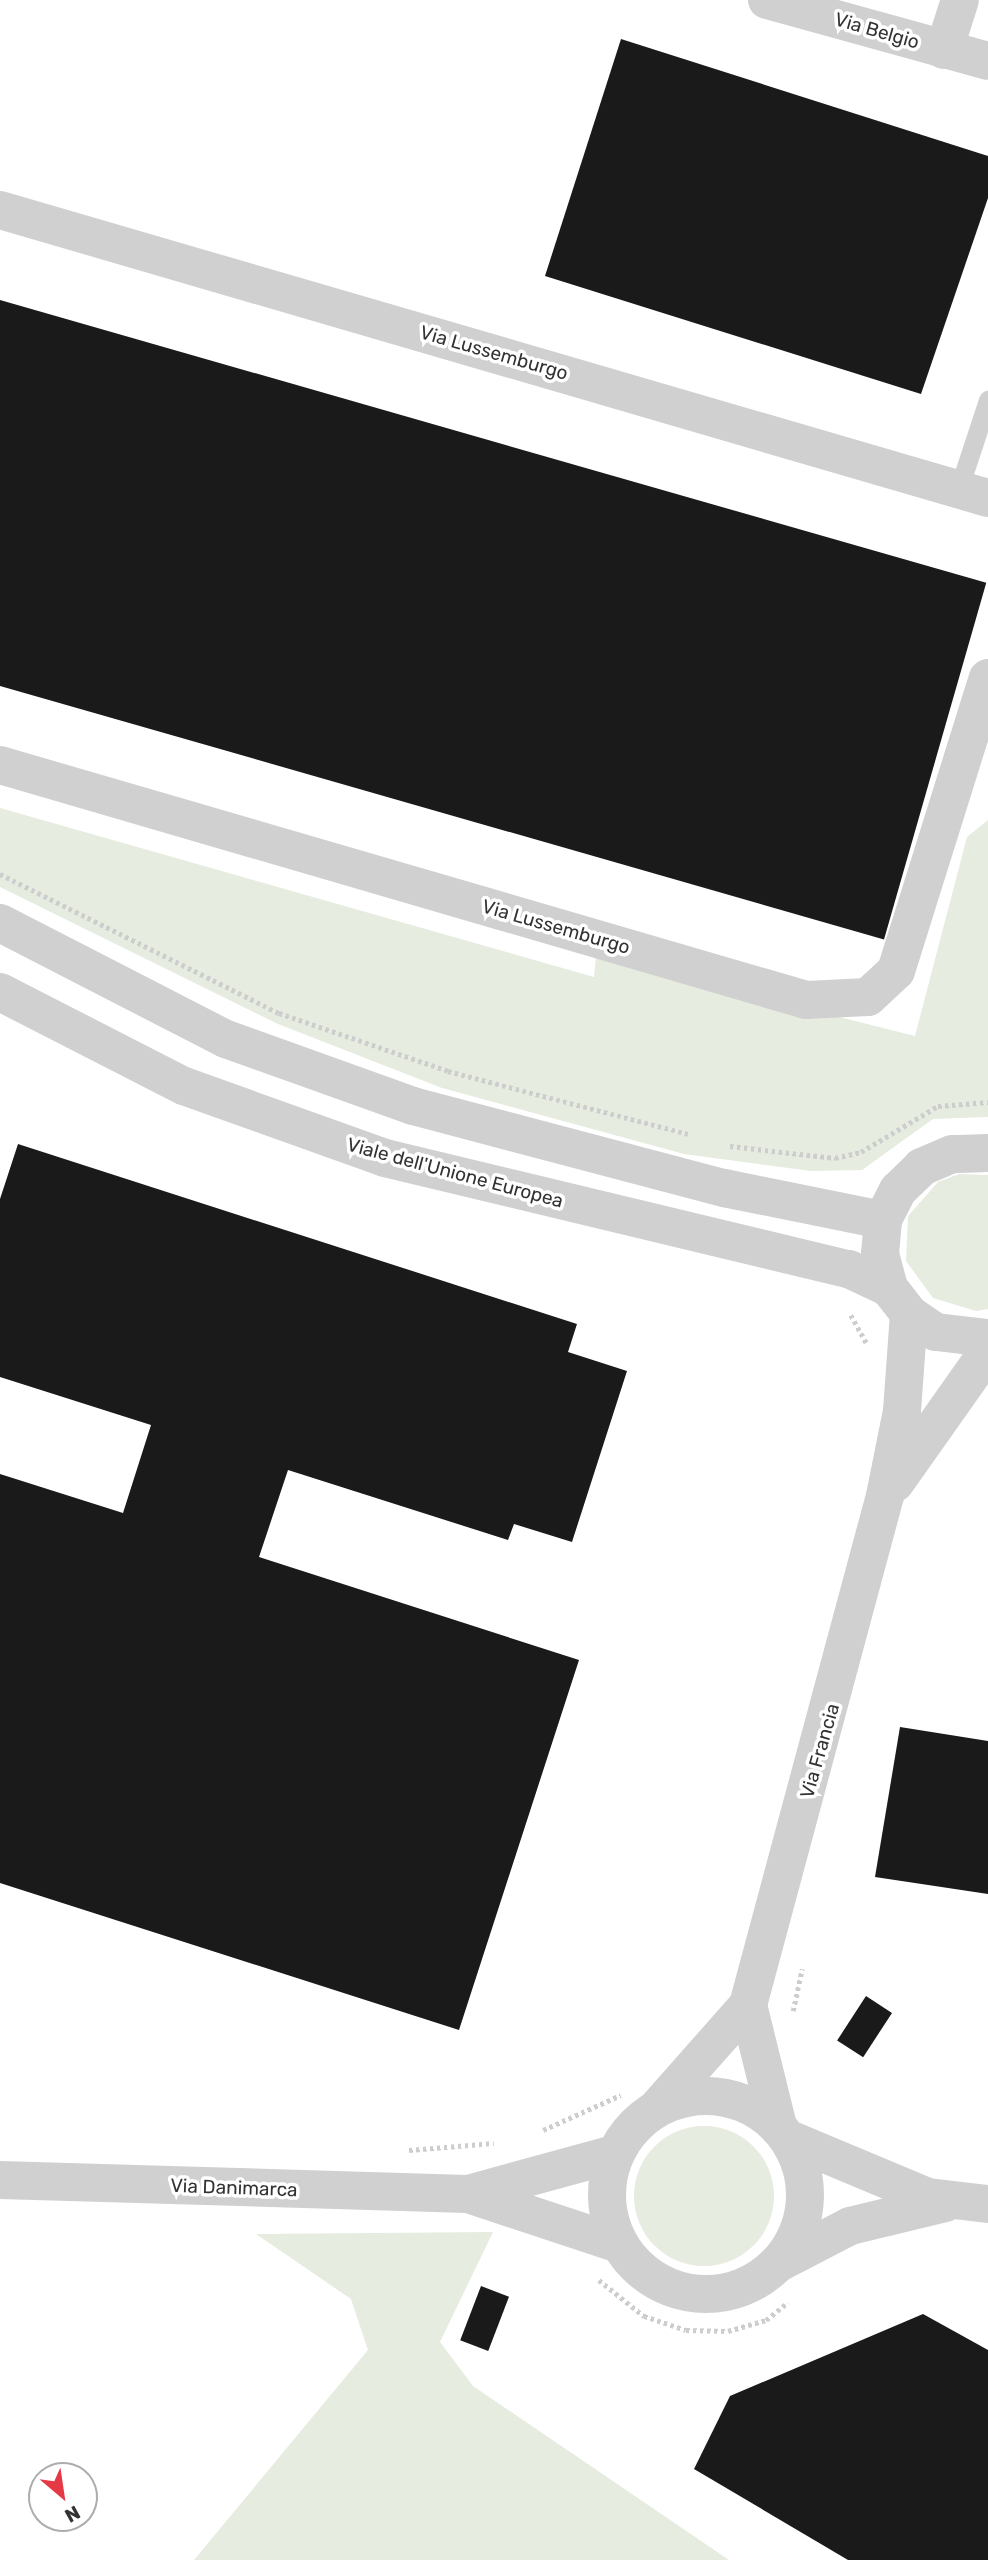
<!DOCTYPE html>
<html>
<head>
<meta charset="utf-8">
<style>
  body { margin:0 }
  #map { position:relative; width:988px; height:2560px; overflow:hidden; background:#fff; font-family:Rubik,sans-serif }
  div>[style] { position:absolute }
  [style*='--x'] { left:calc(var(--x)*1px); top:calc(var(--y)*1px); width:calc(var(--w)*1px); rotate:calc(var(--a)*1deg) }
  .green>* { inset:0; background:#e6ecdf }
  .round { border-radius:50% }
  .building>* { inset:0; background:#1a1a1a; transform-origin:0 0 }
  .path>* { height:4.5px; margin-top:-2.25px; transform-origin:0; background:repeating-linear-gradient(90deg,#cdcdcd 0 3.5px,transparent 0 7px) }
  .lane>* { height:19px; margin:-9.5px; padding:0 9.5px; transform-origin:9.5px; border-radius:9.5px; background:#d0d0d0 }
  .street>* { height:38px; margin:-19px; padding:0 19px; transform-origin:19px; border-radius:19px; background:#d0d0d0 }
  .street>.ring { margin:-19px; padding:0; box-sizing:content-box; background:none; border:38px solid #d0d0d0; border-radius:50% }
  span { translate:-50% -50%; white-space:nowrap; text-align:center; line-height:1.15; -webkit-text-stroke:7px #fff; paint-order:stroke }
  .street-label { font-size:19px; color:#333 }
  .north { position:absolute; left:28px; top:2462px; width:70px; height:70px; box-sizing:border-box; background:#fff; border:2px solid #adadad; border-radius:50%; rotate:151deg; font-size:19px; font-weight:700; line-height:28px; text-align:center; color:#333 }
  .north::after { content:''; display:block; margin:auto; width:24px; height:32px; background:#e63946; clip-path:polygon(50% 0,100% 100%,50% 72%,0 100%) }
</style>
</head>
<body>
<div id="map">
  <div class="green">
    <i style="clip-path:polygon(0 808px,594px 977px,596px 956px,915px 1036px,967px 837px,988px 820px,988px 1117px,933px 1119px,862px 1170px,811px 1171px,684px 1154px,442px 1088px,278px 1024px,0 887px)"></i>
    <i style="clip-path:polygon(959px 1174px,988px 1175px,988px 1309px,976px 1311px,933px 1298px,906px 1261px,908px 1216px,938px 1182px)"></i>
    <i class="round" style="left:634px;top:2126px;width:140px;height:140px"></i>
    <i style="clip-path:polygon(493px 2232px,440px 2342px,473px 2386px,729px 2560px,194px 2560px,368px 2350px,351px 2299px,256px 2234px)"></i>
  </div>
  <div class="building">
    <i style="clip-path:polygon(621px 39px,988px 156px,988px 198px,921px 394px,545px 276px)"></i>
    <i style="left:0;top:300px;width:1026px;height:371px;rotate:16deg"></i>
    <i style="clip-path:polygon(18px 1144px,577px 1324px,568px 1352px,627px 1371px,572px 1542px,514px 1524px,508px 1540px,288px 1470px,259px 1557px,579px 1660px,459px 2030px,0 1883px,0 1474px,123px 1513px,151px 1425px,0 1377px,0 1199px)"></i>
    <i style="clip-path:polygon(900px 1727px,988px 1741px,988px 1894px,875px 1877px)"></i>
    <i style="left:866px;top:1996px;width:31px;height:53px;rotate:33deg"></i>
    <i style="left:481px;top:2286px;width:30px;height:58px;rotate:21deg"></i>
    <i style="clip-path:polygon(923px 2314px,988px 2350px,988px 2560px,848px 2560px,694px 2469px,730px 2396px)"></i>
  </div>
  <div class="path">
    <i style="--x:0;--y:874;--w:312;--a:26.5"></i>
    <i style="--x:279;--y:1013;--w:179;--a:18.9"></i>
    <i style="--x:448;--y:1071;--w:248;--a:14.7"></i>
    <i style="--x:730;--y:1146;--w:106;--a:6.5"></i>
    <i style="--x:835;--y:1158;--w:27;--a:-13"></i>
    <i style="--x:861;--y:1152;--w:90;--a:-30.9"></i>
    <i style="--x:938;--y:1106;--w:50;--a:-4.6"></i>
    <i style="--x:851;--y:1315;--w:33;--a:61"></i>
    <i style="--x:793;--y:2011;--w:43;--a:-77.9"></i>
    <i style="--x:543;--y:2130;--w:85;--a:-24.2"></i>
    <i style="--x:409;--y:2150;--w:85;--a:-4.7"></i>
    <i style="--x:599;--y:2280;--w:58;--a:38.7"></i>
    <i style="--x:644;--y:2316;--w:44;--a:18.4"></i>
    <i style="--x:686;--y:2330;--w:42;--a:1.4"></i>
    <i style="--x:728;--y:2331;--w:40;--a:-16"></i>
    <i style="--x:766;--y:2320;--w:28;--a:-39"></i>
  </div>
  <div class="lane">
    <i style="--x:959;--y:488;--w:93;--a:-71.8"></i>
  </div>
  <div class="street">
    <i style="--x:767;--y:0;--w:229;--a:15.4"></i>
    <i style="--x:944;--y:50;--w:52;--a:-72.3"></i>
    <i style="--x:0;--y:210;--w:1029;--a:16.25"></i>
    <i style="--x:0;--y:765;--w:840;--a:16.25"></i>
    <i style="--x:806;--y:1000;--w:62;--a:-2.8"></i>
    <i style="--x:868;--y:997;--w:38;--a:-43"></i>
    <i style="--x:896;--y:971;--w:307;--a:-72.6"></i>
    <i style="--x:0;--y:923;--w:254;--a:27.2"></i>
    <i style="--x:226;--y:1039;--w:199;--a:19.7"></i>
    <i style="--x:413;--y:1106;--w:322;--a:14.8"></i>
    <i style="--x:724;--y:1188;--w:162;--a:11.4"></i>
    <i style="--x:0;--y:992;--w:207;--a:27.1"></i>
    <i style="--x:184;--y:1086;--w:214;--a:19.7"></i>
    <i style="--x:385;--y:1158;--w:477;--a:13.5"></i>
    <i style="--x:849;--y:1269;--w:44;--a:25.4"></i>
    <i style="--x:988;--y:1153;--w:36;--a:178"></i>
    <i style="--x:952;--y:1154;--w:33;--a:157"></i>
    <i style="--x:922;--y:1167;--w:33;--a:136"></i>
    <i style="--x:898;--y:1190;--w:34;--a:117"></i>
    <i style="--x:883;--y:1220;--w:34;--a:95"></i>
    <i style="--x:880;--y:1254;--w:35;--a:75"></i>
    <i style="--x:889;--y:1288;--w:33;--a:52"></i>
    <i style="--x:909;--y:1314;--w:32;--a:34"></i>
    <i style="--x:936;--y:1332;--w:52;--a:6.6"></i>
    <i style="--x:895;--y:1483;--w:161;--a:-54.8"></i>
    <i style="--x:748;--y:2005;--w:125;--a:76.1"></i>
    <i class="ring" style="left:607px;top:2096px;width:160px;height:160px"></i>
    <i style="--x:657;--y:2108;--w:137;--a:-48.5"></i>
    <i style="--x:748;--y:2005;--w:527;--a:-74.94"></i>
    <i style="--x:885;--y:1496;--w:87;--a:-78.7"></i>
    <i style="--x:902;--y:1411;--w:97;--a:-85.9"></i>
    <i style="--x:794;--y:2141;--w:145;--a:22.7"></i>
    <i style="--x:928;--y:2197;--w:60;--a:6.7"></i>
    <i style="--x:0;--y:2180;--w:468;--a:1.7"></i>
    <i style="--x:468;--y:2194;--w:151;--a:-15.3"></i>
    <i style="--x:468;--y:2194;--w:159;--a:18.3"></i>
    <i style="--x:777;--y:2264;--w:82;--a:-27.5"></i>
    <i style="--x:850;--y:2226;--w:98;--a:-13.6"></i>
  </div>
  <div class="street-label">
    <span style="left:877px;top:31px;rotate:16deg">Via Belgio</span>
    <span style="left:494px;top:353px;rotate:16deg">Via Lussemburgo</span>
    <span style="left:556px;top:927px;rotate:16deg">Via Lussemburgo</span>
    <span style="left:455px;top:1173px;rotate:15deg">Viale dell'Unione Europea</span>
    <span style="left:820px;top:1751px;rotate:-74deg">Via Francia</span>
    <span style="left:234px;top:2188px;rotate:2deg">Via Danimarca</span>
  </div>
  <div class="north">N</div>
</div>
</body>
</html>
